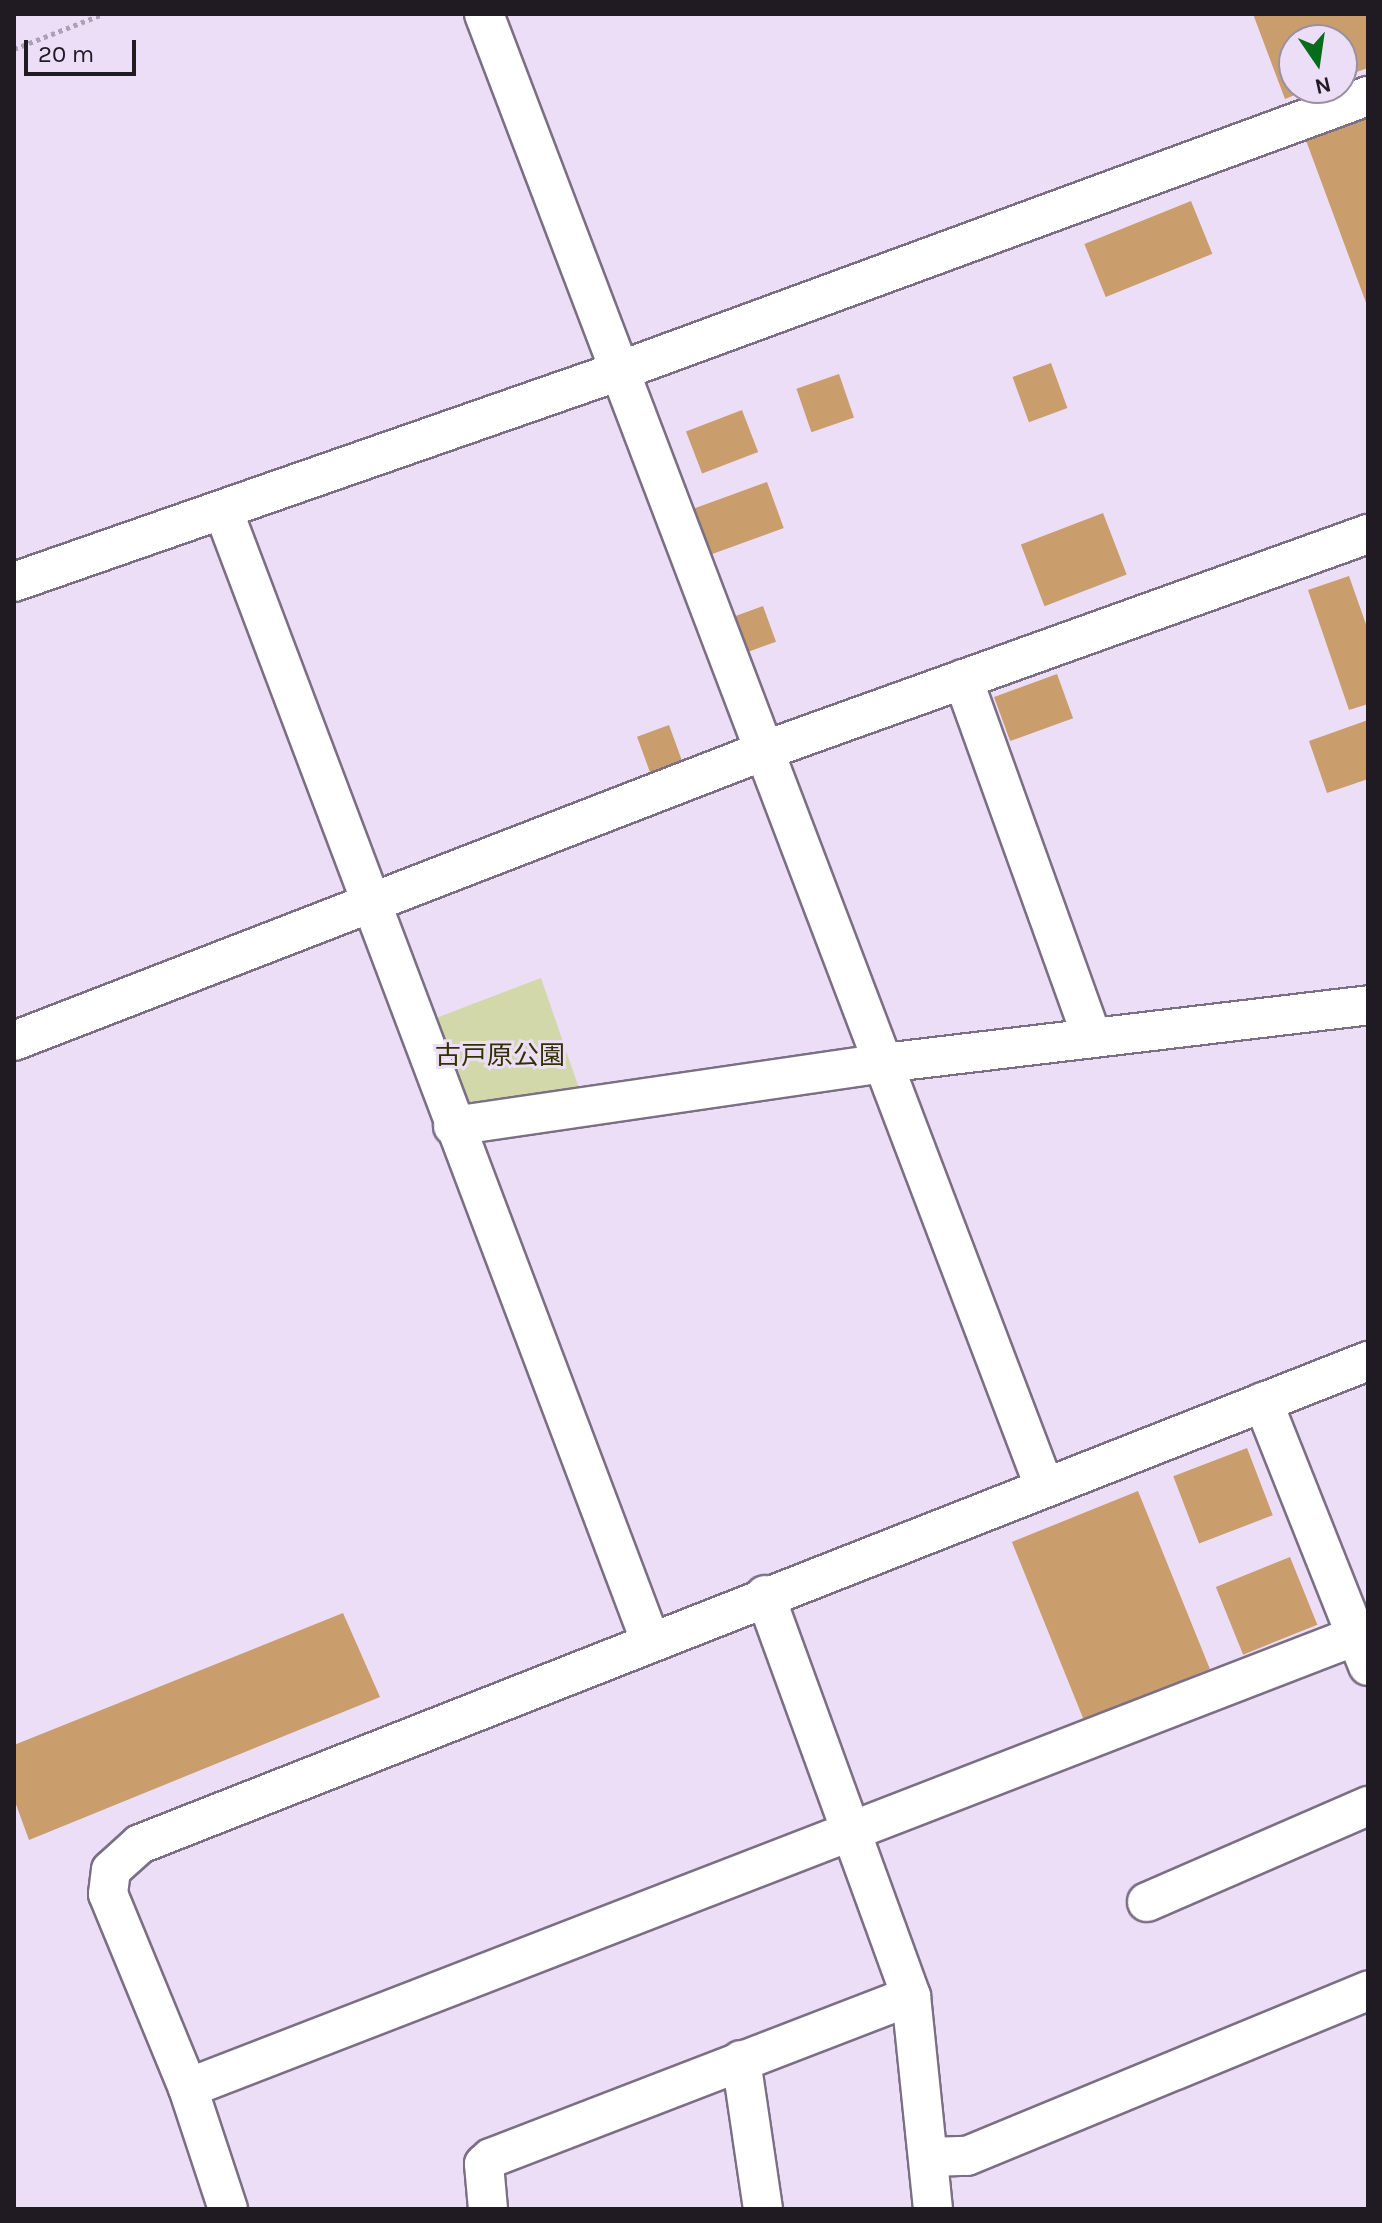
<!DOCTYPE html>
<html>
<head>
<meta charset="utf-8">
<style>
  body { margin:0 }
  #map { position:relative; width:1382px; height:2223px; overflow:hidden; background:#ecdef6; font-family:Karla,"Noto Sans JP",sans-serif }
  div>[style] { position:absolute }
  [style*='--x'] { left:calc(var(--x)*1px); top:calc(var(--y)*1px); width:calc(var(--w)*1px); rotate:calc(var(--a)*1deg) }
  .green>* { inset:0; background:#d2d8aa }
  .building>* { inset:0; background:#ca9d6c; transform-origin:0 0 }
  .path>* { height:5px; margin-top:-2.5px; transform-origin:0; background:repeating-linear-gradient(90deg,#aca1b4 0 4px,transparent 0 8px) }
  .roads { filter:drop-shadow(2px 0 #7b6f84) drop-shadow(-2px 0 #7b6f84) drop-shadow(0 2px #7b6f84) drop-shadow(0 -2px #7b6f84) }
  .minor>* { height:38px; margin:-19px; padding:0 19px; transform-origin:19px; border-radius:19px; background:#fff }
  span { translate:-50% -50%; white-space:nowrap; text-align:center; line-height:1.15; -webkit-text-stroke:6px #ecdef6; paint-order:stroke }
  .park-label { font-size:26px; color:#2f3200 }
  .frame { position:absolute; inset:0; border:16px solid #201b23; pointer-events:none }
  .north { position:absolute; left:1278px; top:24px; width:80px; height:80px; box-sizing:border-box; background:#ecdef6; border:2px solid #9a90a2; border-radius:50%; rotate:167deg; font-size:22px; font-weight:700; line-height:32px; text-align:center; color:#201b23 }
  .north::after { content:''; display:block; margin:auto; width:28px; height:36px; background:#046c1a; clip-path:polygon(50% 0,100% 100%,50% 72%,0 100%) }
  .scale { position:absolute; left:24px; top:40px; width:112px; height:36px; box-sizing:border-box; border:4px solid #201b23; border-top:0; padding-left:10px; font-size:24px; line-height:28px; white-space:nowrap; color:#201b23; -webkit-text-stroke:6px #ecdef6; paint-order:stroke }
</style>
</head>
<body>
<div id="map">
  <div class="green">
    <i style="clip-path:polygon(541px 978px,582px 1097px,453px 1126px,415px 1026px)"></i>
  </div>
  <div class="building">
    <i style="clip-path:polygon(1253px 14px,1368px 14px,1368px 68px,1342px 77px,1342px 40px,1294px 40px,1294px 88px,1312px 88px,1285px 99px)"></i>
    <i style="clip-path:polygon(1368px 112px,1368px 308px,1304px 135px)"></i>
    <i style="left:1191px;top:201px;width:57px;height:115px;rotate:68deg"></i>
    <i style="left:1051px;top:363px;width:48px;height:41px;rotate:70deg"></i>
    <i style="left:839px;top:374px;width:46px;height:45px;rotate:71deg"></i>
    <i style="left:742px;top:410px;width:45px;height:60px;rotate:69deg"></i>
    <i style="left:767px;top:482px;width:49px;height:79px;rotate:70deg"></i>
    <i style="left:1103px;top:513px;width:66px;height:88px;rotate:69deg"></i>
    <i style="clip-path:polygon(1349px 576px,1368px 630px,1368px 704px,1349px 710px,1308px 590px)"></i>
    <i style="left:763px;top:606px;width:38px;height:35px;rotate:70deg"></i>
    <i style="left:1057px;top:674px;width:47px;height:67px;rotate:70deg"></i>
    <i style="clip-path:polygon(1368px 720px,1368px 779px,1327px 793px,1309px 741px)"></i>
    <i style="left:669px;top:725px;width:51px;height:34px;rotate:70deg"></i>
    <i style="left:1247px;top:1448px;width:72px;height:79px;rotate:69deg"></i>
    <i style="left:1138px;top:1491px;width:192px;height:136px;rotate:68deg"></i>
    <i style="left:1290px;top:1557px;width:73px;height:80px;rotate:68deg"></i>
    <i style="clip-path:polygon(343px 1613px,380px 1697px,29px 1840px,14px 1799px,14px 1745px)"></i>
  </div>
  <div class="path">
    <i style="--x:14;--y:49;--w:96;--a:-21.5"></i>
  </div>
  <div class="roads">
    <div class="minor">
      <i style="--x:484;--y:14;--w:1575;--a:69.17"></i>
      <i style="--x:223;--y:510;--w:1208;--a:69.3"></i>
      <i style="--x:14;--y:582;--w:644;--a:-19.22"></i>
      <i style="--x:622;--y:370;--w:795;--a:-20.17"></i>
      <i style="--x:963;--y:679;--w:381;--a:70.2"></i>
      <i style="--x:14;--y:1041;--w:806;--a:-21.15"></i>
      <i style="--x:766;--y:750;--w:640;--a:-19.74"></i>
      <i style="--x:453;--y:1126;--w:436;--a:-8.3"></i>
      <i style="--x:884;--y:1063;--w:487;--a:-6.8"></i>
      <i style="--x:1263;--y:1402;--w:284;--a:68.3"></i>
      <i style="--x:765;--y:1595;--w:427;--a:70"></i>
      <i style="--x:911;--y:1996;--w:214;--a:84.1"></i>
      <i style="--x:1147;--y:1902;--w:241;--a:-23.5"></i>
      <i style="--x:741;--y:2060;--w:151;--a:81.6"></i>
      <i style="--x:188;--y:2088;--w:1265;--a:-21.17"></i>
      <i style="--x:930;--y:2157;--w:37;--a:-2"></i>
      <i style="--x:967;--y:2156;--w:434;--a:-22.4"></i>
      <i style="--x:228;--y:2209;--w:127;--a:-108.3"></i>
      <i style="--x:188;--y:2088;--w:210;--a:-112.4"></i>
      <i style="--x:108;--y:1894;--w:24;--a:-83"></i>
      <i style="--x:111;--y:1870;--w:39;--a:-42"></i>
      <i style="--x:140;--y:1844;--w:1320;--a:-21.47"></i>
      <i style="--x:488;--y:2209;--w:45;--a:-95.1"></i>
      <i style="--x:484;--y:2164;--w:9;--a:-41"></i>
      <i style="--x:491;--y:2158;--w:450;--a:-21.1"></i>
    </div>
  </div>
  <div class="park-label">
    <span style="left:500px;top:1056px">古戸原公園</span>
  </div>
  <div class="frame"></div>
  <div class="north">N</div>
  <div class="scale">20 m</div>
</div>
</body>
</html>
